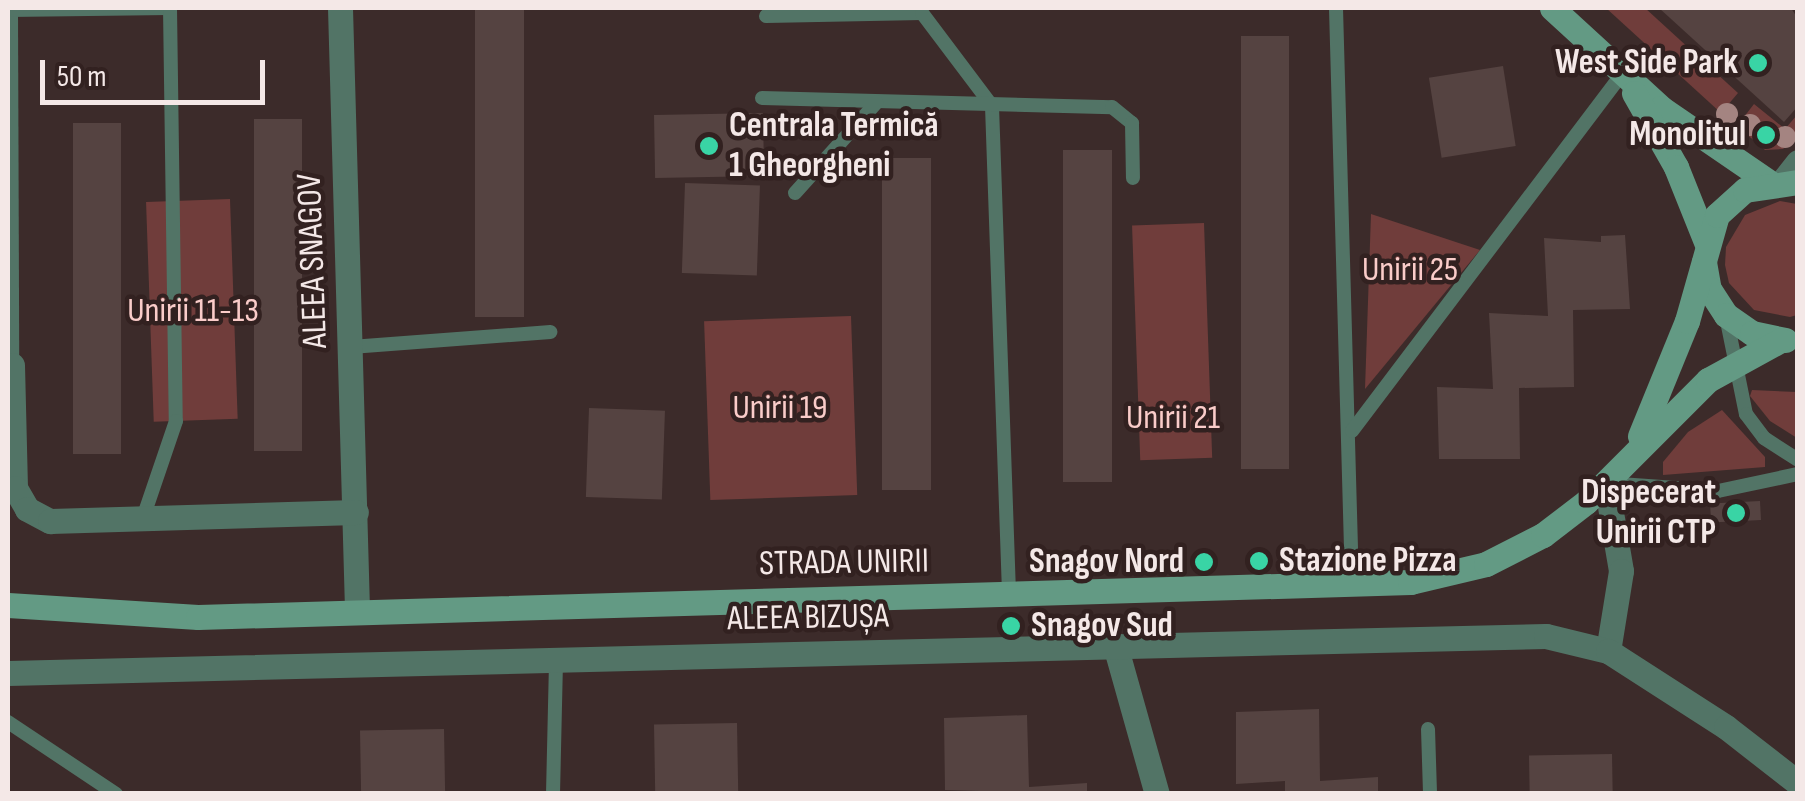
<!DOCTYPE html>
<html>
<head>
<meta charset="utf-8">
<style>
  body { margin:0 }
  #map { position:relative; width:1805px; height:801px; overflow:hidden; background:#3c2b2a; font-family:"Sofia Sans Condensed",sans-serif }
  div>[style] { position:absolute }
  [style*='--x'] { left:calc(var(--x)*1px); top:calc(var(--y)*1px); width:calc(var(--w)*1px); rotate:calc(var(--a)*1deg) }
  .green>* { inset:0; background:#703d3b; transform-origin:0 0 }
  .building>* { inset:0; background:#554341; transform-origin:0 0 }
  .service>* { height:14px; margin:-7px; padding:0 7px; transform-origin:7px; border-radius:7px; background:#527466 }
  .minor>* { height:25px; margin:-12.5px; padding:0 12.5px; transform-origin:12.5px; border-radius:12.5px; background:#527466 }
  .secondary>* { height:25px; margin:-12.5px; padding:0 12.5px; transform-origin:12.5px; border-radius:12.5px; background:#639a84 }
  .trees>* { width:22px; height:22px; margin:-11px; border-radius:50%; background:#a48481 }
  .dots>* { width:28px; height:28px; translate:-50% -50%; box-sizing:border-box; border:5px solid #322120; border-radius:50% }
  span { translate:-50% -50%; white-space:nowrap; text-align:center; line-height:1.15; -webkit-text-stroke:9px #322120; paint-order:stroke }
  .poi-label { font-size:35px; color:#f4e8e7; font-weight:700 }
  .right { translate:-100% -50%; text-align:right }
  .left { translate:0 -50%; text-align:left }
  .street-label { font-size:35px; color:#f4e8e7 }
  .park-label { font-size:35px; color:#faccc9 }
  .frame { position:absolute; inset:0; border:10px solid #f4e8e7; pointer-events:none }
  .scale { position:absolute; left:40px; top:60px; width:225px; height:45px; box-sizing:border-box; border:5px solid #f4e8e7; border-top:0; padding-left:12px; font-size:30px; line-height:35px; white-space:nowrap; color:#f4e8e7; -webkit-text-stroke:8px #322120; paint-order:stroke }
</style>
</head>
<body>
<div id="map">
  <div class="green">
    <i style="clip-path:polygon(1606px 8px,1645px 8px,1738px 93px,1721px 113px)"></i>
    <i style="clip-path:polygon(1754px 104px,1785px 129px,1797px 115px,1797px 136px,1783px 149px,1765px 150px,1737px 126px)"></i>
    <i style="left:230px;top:199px;width:220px;height:84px;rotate:88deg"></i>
    <i style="clip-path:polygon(1780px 201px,1797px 204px,1797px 315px,1790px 317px,1754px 310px,1729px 283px,1725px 265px,1726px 247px,1745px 215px)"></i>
    <i style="clip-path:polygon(1371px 214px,1480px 250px,1365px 389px)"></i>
    <i style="left:1204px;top:223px;width:235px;height:72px;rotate:88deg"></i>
    <i style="left:851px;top:316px;width:179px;height:147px;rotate:88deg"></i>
    <i style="clip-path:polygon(1752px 390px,1797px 392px,1797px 438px,1770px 421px,1750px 396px)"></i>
    <i style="clip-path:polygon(1722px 410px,1765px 457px,1765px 467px,1663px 475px,1663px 462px,1688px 432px)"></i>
  </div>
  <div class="building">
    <i style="left:475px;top:8px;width:49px;height:309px"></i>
    <i style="clip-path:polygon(1659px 8px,1791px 8px,1798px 19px,1798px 106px,1784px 122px)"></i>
    <i style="left:1241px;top:36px;width:48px;height:433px"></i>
    <i style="left:1503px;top:66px;width:81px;height:75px;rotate:81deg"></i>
    <i style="left:763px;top:113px;width:63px;height:109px;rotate:89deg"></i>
    <i style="left:254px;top:119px;width:48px;height:332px"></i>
    <i style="left:73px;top:123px;width:48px;height:331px"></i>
    <i style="left:1063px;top:150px;width:49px;height:332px"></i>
    <i style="left:882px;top:158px;width:49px;height:332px"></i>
    <i style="left:685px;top:183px;width:75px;height:90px;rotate:2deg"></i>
    <i style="clip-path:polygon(1625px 235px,1630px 309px,1573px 310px,1574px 387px,1519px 388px,1520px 459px,1439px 459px,1437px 387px,1493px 389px,1489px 313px,1548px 316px,1544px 238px,1601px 242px,1601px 236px)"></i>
    <i style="left:589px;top:408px;width:76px;height:89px;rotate:2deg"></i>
    <i style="left:1760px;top:501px;width:19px;height:50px;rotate:87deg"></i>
    <i style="clip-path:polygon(1319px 709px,1320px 781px,1378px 777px,1378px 794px,1285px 794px,1285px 781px,1236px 784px,1236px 712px)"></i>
    <i style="clip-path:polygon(1027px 715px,1029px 787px,1087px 783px,1087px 794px,945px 790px,944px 718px)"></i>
    <i style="left:737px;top:723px;width:71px;height:83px;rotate:89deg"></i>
    <i style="left:444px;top:729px;width:65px;height:84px;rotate:89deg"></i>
    <i style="left:1612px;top:754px;width:40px;height:83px;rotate:89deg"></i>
  </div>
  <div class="service">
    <i style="--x:1336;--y:8;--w:575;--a:88.41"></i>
    <i style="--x:11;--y:9;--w:356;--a:89.8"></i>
    <i style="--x:8;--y:10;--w:162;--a:-0.7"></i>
    <i style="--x:170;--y:8;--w:413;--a:89.2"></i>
    <i style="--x:176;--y:421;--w:102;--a:108.8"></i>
    <i style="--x:766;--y:16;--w:156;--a:-1.1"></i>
    <i style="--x:922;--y:13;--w:116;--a:53"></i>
    <i style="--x:992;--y:106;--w:487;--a:88"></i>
    <i style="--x:762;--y:98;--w:350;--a:1.5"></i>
    <i style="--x:1112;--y:107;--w:26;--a:39"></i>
    <i style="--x:1132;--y:123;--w:55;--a:89"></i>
    <i style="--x:795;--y:193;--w:122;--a:-48"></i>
    <i style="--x:1726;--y:316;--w:100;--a:78.5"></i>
    <i style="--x:1746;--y:414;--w:30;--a:53"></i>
    <i style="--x:1764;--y:438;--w:40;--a:32.9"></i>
    <i style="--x:351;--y:347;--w:200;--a:-4.3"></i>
    <i style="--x:1352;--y:431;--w:446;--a:-52.9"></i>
    <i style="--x:1606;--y:483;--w:112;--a:4.1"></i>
    <i style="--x:1718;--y:491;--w:82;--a:-12"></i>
    <i style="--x:8;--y:722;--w:130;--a:33.7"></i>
    <i style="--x:1428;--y:729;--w:65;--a:88.2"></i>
    <i style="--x:553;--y:794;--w:135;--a:-88.7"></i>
  </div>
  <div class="minor">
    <i style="--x:340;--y:8;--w:602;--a:88.38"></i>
    <i style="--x:1783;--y:181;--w:24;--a:-52"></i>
    <i style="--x:12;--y:365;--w:123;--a:88.6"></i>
    <i style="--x:15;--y:488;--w:24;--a:60"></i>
    <i style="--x:27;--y:509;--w:26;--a:28"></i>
    <i style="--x:50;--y:521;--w:306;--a:-1.7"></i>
    <i style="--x:1606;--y:483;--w:89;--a:80.3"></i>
    <i style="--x:1621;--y:571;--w:81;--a:99.2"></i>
    <i style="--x:1115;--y:645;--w:155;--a:74.3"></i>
    <i style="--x:8;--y:673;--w:1538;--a:-1.38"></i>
    <i style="--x:1546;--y:636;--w:64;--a:13.6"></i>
    <i style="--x:1608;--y:651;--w:140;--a:32.8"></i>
    <i style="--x:1726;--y:727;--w:91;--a:37.9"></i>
  </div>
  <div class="secondary">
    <i style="--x:1552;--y:8;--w:148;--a:42.5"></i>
    <i style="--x:1661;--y:108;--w:131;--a:34.4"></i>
    <i style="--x:1634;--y:93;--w:85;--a:60.4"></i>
    <i style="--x:1676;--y:167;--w:81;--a:68.2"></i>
    <i style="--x:1704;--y:262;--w:27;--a:80"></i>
    <i style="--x:1709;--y:289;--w:31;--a:57"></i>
    <i style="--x:1726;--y:315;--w:32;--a:35"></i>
    <i style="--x:1752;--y:333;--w:34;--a:12"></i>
    <i style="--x:1640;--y:436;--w:124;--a:-67.8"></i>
    <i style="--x:1687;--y:321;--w:110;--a:-74.2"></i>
    <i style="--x:1717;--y:215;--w:38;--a:-42"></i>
    <i style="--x:1745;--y:190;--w:54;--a:-8.6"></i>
    <i style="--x:8;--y:605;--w:190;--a:3.6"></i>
    <i style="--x:198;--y:617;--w:1213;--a:-1.65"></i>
    <i style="--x:1410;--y:582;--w:78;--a:-13.3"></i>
    <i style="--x:1486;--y:564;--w:64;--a:-27"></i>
    <i style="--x:1543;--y:535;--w:54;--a:-37.5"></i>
    <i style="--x:1586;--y:502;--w:173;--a:-45"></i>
    <i style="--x:1708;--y:380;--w:83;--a:-28.7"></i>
  </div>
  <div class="trees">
    <i style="left:1727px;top:114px"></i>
    <i style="left:1750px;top:125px"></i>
    <i style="left:1785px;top:137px"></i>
  </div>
  <div class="dots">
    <i style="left:1758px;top:63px;background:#39d4a5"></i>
    <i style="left:1766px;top:135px;background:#39d4a5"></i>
    <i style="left:709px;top:146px;background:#39d4a5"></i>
    <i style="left:1736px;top:513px;background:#39d4a5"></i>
    <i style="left:1259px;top:561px;background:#39d4a5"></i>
    <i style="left:1204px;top:562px;background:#39d4a5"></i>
    <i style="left:1011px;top:626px;background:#39d4a5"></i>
  </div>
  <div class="poi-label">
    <span class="right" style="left:1738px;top:63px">West Side Park</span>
    <span class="left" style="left:729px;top:146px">Centrala Termică<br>1 Gheorgheni</span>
    <span class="right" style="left:1746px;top:135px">Monolitul</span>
    <span class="right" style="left:1716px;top:513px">Dispecerat<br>Unirii CTP</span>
    <span class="left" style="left:1279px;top:561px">Stazione Pizza</span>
    <span class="right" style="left:1184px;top:562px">Snagov Nord</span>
    <span class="left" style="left:1031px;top:626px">Snagov Sud</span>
  </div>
  <div class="street-label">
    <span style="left:313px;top:261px;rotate:-92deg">ALEEA SNAGOV</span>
    <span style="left:844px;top:563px;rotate:-1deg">STRADA UNIRII</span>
    <span style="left:808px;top:618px;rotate:-1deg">ALEEA BIZUȘA</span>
  </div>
  <div class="park-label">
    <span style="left:1410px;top:270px">Unirii 25</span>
    <span style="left:193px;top:311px">Unirii 11-13</span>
    <span style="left:780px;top:408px">Unirii 19</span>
    <span style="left:1173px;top:418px">Unirii 21</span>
  </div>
  <div class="frame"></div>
  <div class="scale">50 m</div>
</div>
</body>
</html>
